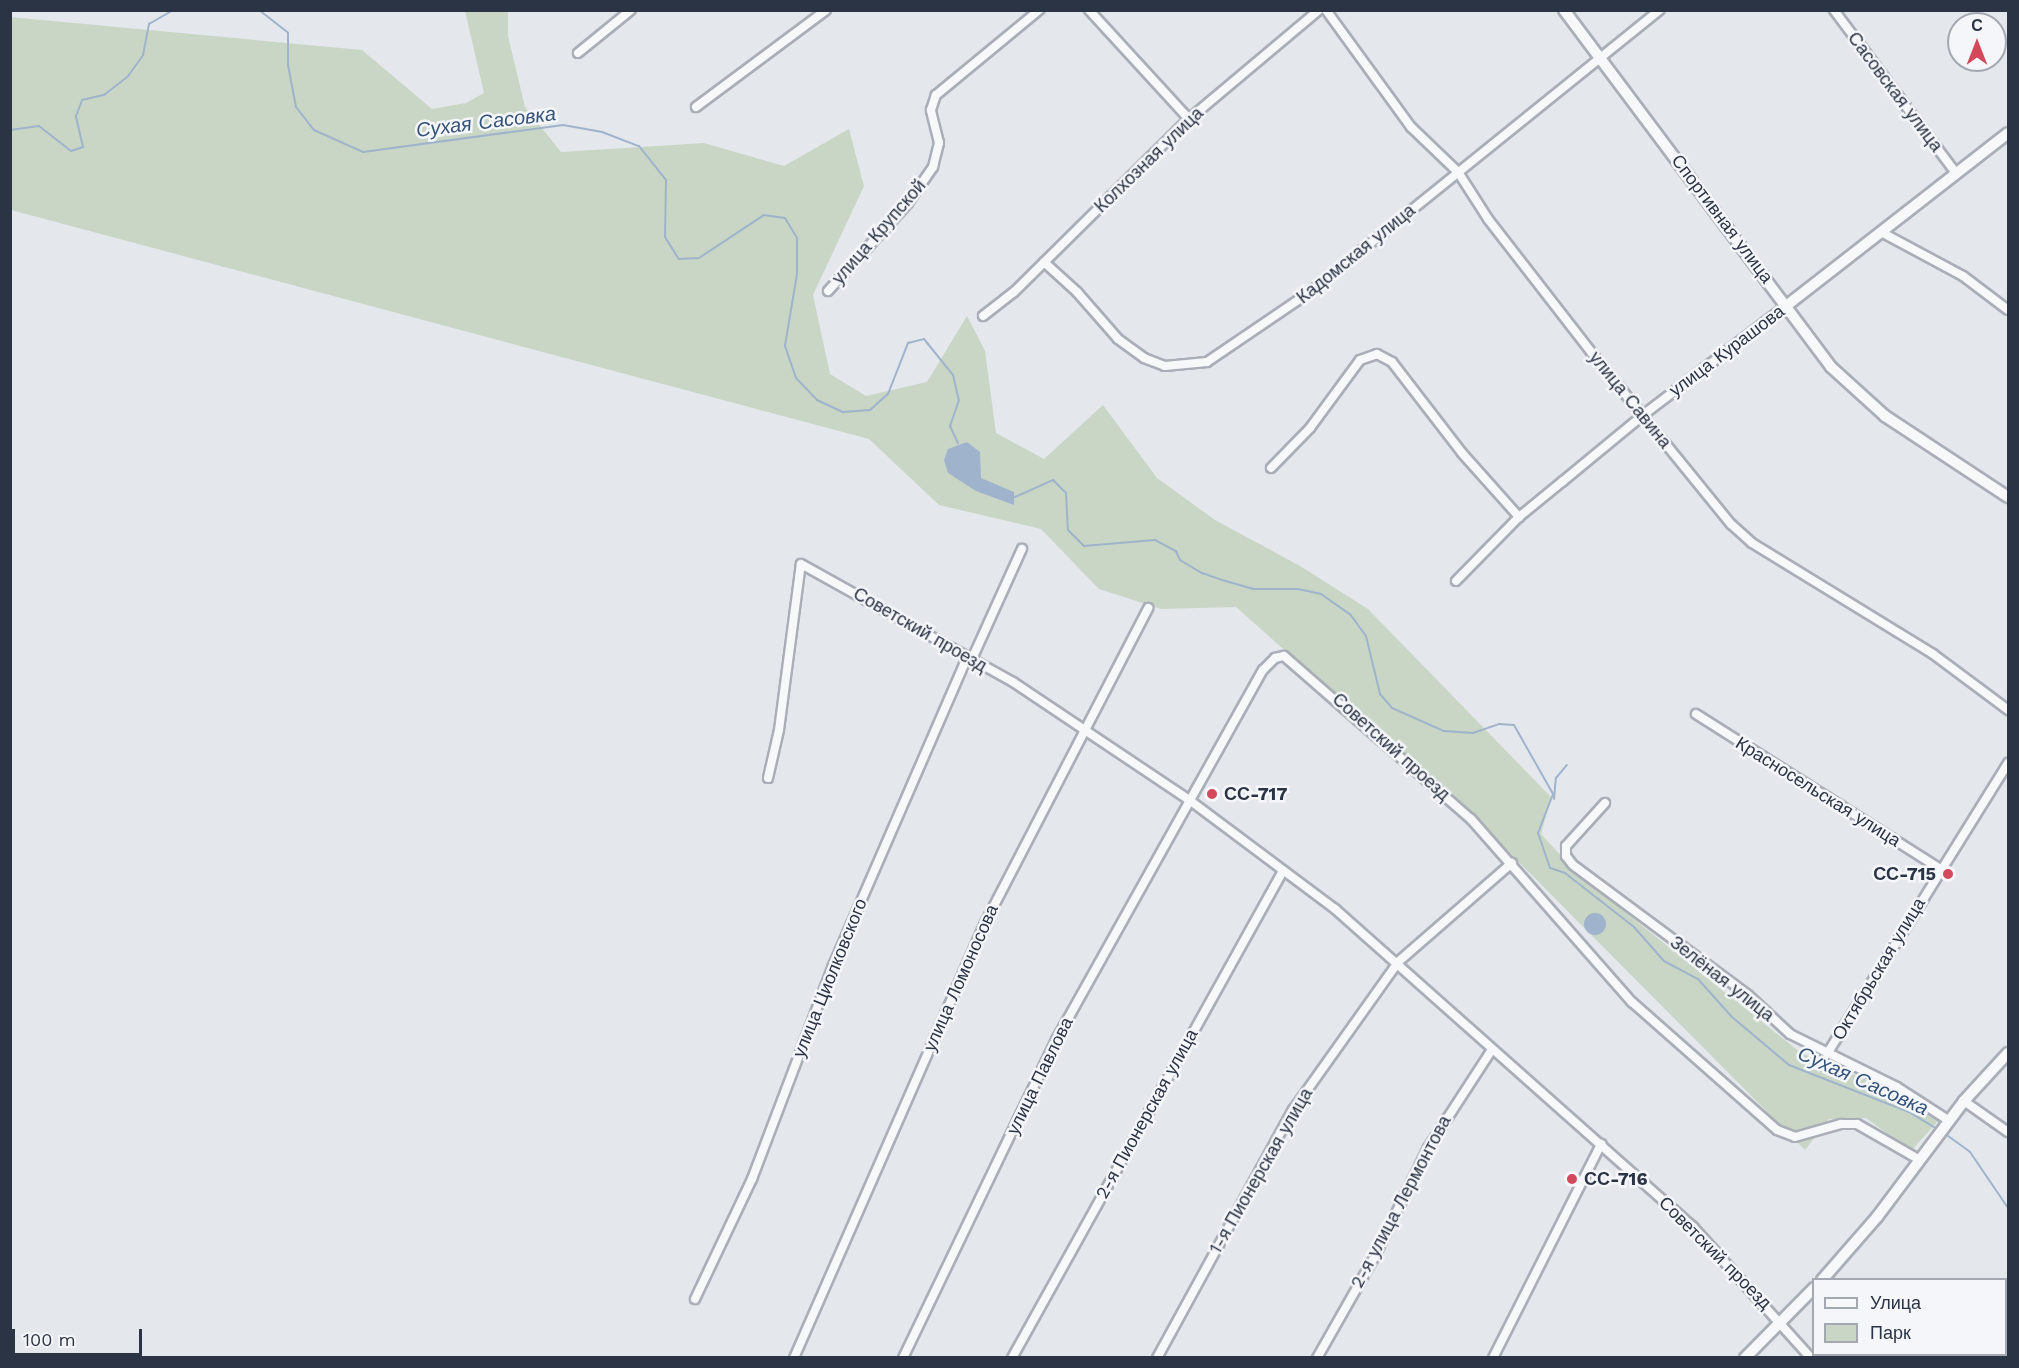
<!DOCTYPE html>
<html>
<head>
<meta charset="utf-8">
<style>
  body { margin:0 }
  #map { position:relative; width:2019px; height:1368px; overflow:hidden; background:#e4e7ec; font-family:"Work Sans",sans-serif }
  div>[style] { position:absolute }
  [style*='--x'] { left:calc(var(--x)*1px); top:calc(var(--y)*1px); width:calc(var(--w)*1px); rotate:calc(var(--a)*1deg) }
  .green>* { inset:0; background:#c9d6c5 }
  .water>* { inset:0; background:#9fb4cc }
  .round { border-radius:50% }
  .stream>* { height:2px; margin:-1px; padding:0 1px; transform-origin:1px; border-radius:1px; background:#9fb4cc }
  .roads { filter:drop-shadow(2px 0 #a9aeb7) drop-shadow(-2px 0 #a9aeb7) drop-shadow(0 2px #a9aeb7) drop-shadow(0 -2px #a9aeb7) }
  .minor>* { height:8px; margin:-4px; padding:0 4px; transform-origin:4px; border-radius:4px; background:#f7f8fa }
  .tertiary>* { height:10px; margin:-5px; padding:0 5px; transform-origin:5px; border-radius:5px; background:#f7f8fa }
  .dots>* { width:16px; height:16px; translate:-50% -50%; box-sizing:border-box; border:3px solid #f4f6f9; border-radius:50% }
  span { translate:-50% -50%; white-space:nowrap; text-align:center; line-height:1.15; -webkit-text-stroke:5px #f4f6f9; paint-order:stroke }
  .street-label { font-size:18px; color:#2b3445 }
  .poi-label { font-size:18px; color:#2b3445; font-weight:700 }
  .left { translate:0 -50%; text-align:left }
  .right { translate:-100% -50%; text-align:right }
  .water-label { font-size:20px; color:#34527a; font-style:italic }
  .frame { position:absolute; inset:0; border:12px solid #2b3445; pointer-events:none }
  .legend { position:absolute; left:1812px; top:1278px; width:195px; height:78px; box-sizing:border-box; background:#f4f6f9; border:2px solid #a4a8b1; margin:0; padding:8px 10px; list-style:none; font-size:18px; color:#2b3445 }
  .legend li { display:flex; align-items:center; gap:12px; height:30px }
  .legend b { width:30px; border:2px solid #a4a8b1 }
  .north { position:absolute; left:1947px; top:12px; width:60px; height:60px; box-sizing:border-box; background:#f4f6f9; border:2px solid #a4a8b1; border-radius:50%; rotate:0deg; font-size:16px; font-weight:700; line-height:24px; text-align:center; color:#2b3445 }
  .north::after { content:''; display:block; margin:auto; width:21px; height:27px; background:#d1495b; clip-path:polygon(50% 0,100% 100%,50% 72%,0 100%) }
  .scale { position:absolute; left:12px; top:1329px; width:130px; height:27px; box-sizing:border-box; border:3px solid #2b3445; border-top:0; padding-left:8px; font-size:18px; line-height:21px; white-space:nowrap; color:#2b3445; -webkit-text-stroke:4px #f4f6f9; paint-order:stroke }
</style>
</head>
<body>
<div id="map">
  <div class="green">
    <i style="clip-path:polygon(465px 11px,508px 11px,508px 36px,525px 107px,561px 152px,704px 143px,784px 166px,849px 129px,864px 186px,813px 295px,830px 374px,866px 396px,927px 382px,967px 316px,985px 351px,996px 433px,1044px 459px,1103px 405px,1157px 478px,1215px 520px,1300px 566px,1368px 609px,1551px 797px,1541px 834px,1580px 876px,1801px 1053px,1870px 1081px,1939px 1120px,1911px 1151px,1866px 1118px,1829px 1119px,1805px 1150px,1495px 838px,1236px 607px,1161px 609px,1099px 589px,1041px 529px,939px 505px,869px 439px,11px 210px,10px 17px,362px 50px,432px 109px,466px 103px,484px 93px)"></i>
  </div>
  <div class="water">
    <i style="clip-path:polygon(967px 442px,980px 452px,981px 478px,1014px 492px,1014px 505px,976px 491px,948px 473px,944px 460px,948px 449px)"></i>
    <i class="round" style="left:1584px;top:913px;width:22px;height:22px"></i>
  </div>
  <div class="stream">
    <i style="--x:259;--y:10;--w:37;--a:38"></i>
    <i style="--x:288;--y:33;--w:32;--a:90"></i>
    <i style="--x:288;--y:65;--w:43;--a:79.2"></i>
    <i style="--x:296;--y:107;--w:29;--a:52"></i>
    <i style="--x:314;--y:130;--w:54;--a:24.2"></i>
    <i style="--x:363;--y:152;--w:202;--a:-7.7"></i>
    <i style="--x:563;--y:125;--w:40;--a:10"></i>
    <i style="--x:602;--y:132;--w:40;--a:21"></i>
    <i style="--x:639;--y:146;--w:43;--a:51.5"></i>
    <i style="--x:666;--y:180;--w:57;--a:91"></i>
    <i style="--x:665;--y:237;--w:26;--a:58"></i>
    <i style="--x:679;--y:259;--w:20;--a:-3"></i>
    <i style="--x:699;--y:258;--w:78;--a:-33.5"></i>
    <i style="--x:764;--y:215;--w:21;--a:8"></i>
    <i style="--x:785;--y:218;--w:23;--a:59"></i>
    <i style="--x:797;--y:238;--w:36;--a:90"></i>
    <i style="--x:797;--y:274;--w:73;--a:99.5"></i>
    <i style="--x:785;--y:346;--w:34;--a:71"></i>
    <i style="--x:796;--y:378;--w:30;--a:46"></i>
    <i style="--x:817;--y:400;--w:29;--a:25"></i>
    <i style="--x:843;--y:412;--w:27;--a:-4"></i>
    <i style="--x:870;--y:410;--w:24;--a:-42"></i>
    <i style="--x:888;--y:394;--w:55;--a:-68.6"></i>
    <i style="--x:908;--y:343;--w:16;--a:-14"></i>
    <i style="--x:924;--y:339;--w:46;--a:51.1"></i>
    <i style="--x:953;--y:375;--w:26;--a:77"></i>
    <i style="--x:959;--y:400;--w:28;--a:109"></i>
    <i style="--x:950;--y:426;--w:19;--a:65"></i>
    <i style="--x:10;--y:130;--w:29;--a:-8"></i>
    <i style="--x:39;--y:126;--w:41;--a:38"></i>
    <i style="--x:71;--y:151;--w:13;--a:-18"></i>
    <i style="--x:83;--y:147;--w:32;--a:-103"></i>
    <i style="--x:76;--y:116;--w:17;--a:-69"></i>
    <i style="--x:82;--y:100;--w:23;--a:-13"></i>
    <i style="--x:104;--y:95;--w:31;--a:-38"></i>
    <i style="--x:128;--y:76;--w:26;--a:-54"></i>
    <i style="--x:143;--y:55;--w:32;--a:-79"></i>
    <i style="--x:149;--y:24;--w:28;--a:-30"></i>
    <i style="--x:1015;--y:497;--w:42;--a:-24.1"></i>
    <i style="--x:1053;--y:480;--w:18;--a:45"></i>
    <i style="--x:1066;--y:493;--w:37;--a:87"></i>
    <i style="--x:1068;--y:530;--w:23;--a:45"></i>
    <i style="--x:1084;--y:546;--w:71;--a:-4.8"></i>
    <i style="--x:1155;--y:540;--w:24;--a:28"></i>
    <i style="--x:1176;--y:551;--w:10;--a:66"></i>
    <i style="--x:1180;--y:560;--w:26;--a:31"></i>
    <i style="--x:1202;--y:573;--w:21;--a:19"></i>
    <i style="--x:1222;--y:580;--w:32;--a:16"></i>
    <i style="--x:1253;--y:589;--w:45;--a:0"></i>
    <i style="--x:1298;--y:589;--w:24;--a:12"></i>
    <i style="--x:1321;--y:594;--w:35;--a:35"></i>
    <i style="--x:1350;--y:614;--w:27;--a:54"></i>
    <i style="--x:1366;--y:636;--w:60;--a:76.4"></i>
    <i style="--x:1380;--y:694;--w:18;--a:49"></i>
    <i style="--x:1392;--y:708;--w:57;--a:23.9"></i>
    <i style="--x:1444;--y:731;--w:29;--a:4"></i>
    <i style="--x:1473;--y:733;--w:28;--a:-19"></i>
    <i style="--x:1499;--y:724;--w:15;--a:4"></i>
    <i style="--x:1514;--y:725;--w:79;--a:60.5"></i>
    <i style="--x:1553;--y:794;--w:42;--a:111"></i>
    <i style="--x:1538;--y:833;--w:37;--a:71"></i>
    <i style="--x:1550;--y:868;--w:16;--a:18"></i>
    <i style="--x:1565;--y:873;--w:88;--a:38"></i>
    <i style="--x:1634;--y:927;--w:45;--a:48.6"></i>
    <i style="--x:1664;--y:961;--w:38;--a:28"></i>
    <i style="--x:1698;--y:979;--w:51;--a:48.2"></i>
    <i style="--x:1732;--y:1017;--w:75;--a:40.1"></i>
    <i style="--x:1789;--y:1065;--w:129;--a:21.4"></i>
    <i style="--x:1909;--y:1112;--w:35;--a:31"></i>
    <i style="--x:1554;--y:799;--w:21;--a:-85"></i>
    <i style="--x:1556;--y:778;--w:17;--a:-50"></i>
    <i style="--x:1944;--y:1133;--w:32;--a:36"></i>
    <i style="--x:1970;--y:1152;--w:68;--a:55.8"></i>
  </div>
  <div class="roads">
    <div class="minor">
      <i style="--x:1089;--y:10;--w:148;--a:47.5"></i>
      <i style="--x:1326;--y:10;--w:145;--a:54"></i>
      <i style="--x:1411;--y:127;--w:65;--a:43.8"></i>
      <i style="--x:1458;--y:172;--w:56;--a:57.4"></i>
      <i style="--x:1488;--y:219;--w:168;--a:52.2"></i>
      <i style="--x:1591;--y:352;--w:222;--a:50.9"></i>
      <i style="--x:1731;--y:524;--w:28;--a:42"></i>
      <i style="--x:1752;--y:543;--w:212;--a:31.5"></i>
      <i style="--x:1933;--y:654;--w:94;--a:36.7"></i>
      <i style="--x:1834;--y:10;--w:204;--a:53.2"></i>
      <i style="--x:578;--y:53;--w:68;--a:-39.1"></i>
      <i style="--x:696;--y:107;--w:162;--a:-36.7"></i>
      <i style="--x:1881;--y:232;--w:93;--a:28.2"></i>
      <i style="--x:1963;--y:276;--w:56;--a:37.1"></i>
      <i style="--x:1044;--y:262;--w:45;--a:42.3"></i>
      <i style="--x:1077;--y:292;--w:62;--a:48.9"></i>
      <i style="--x:1118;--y:339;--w:32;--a:36"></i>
      <i style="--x:1144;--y:358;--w:22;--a:21"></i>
      <i style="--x:1165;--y:366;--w:42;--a:-5.4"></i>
      <i style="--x:1207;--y:362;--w:125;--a:-34.2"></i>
      <i style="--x:1310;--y:292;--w:449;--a:-38.9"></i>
      <i style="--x:828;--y:291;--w:119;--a:-47.7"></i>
      <i style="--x:908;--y:203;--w:44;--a:-55.2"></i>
      <i style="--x:933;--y:167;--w:25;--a:-76"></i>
      <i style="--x:939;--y:143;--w:34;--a:-104"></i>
      <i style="--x:931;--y:110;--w:16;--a:-72"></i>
      <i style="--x:936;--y:95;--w:134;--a:-39.5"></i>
      <i style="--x:983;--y:316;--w:39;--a:-38"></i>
      <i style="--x:1014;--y:292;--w:246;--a:-44.7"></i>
      <i style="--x:1189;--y:119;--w:170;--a:-40"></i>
      <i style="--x:1271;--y:468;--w:56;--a:-45.7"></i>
      <i style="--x:1310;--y:428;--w:84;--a:-53.7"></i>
      <i style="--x:1360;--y:360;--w:18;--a:-19"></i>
      <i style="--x:1377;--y:354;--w:17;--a:28"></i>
      <i style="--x:1392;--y:362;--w:115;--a:52.4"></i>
      <i style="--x:1462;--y:453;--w:86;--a:48.3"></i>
      <i style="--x:1456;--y:581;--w:90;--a:-45.5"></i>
      <i style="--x:1519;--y:517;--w:57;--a:-39.3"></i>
      <i style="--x:1563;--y:481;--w:104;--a:-39.5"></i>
      <i style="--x:1643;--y:415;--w:180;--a:-37.3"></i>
      <i style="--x:972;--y:659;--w:121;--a:-65.6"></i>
      <i style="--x:1696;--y:714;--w:289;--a:32.4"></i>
      <i style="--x:768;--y:778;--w:49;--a:-77.1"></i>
      <i style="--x:779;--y:730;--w:167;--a:-82.5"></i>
      <i style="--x:801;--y:564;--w:243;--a:29.1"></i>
      <i style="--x:1013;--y:682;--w:211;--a:33.8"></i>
      <i style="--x:1188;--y:799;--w:184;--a:36.8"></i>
      <i style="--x:1335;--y:909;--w:479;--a:41.6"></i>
      <i style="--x:1693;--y:1227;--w:176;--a:48"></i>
      <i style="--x:1605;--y:803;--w:58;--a:132.2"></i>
      <i style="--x:1566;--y:846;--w:10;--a:90"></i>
      <i style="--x:1566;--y:856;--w:11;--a:52"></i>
      <i style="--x:1573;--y:865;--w:218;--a:36.6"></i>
      <i style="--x:1748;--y:995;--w:57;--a:42.9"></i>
      <i style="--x:1790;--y:1034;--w:119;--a:26.4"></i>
      <i style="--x:1897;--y:1087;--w:61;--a:32.9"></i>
      <i style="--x:1827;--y:1054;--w:343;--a:-58.1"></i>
      <i style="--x:1964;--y:1101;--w:54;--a:35.2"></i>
      <i style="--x:695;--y:1299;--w:133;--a:-64.6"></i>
      <i style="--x:752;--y:1179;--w:226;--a:-69.2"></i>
      <i style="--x:832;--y:968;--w:339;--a:-66.5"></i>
      <i style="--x:2006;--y:1331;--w:1;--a:-45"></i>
      <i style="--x:794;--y:1358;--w:475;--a:-66.3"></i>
      <i style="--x:985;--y:923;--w:355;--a:-62.6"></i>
      <i style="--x:903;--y:1358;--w:353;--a:-64.3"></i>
      <i style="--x:1056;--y:1040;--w:424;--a:-60.8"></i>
      <i style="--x:1263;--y:670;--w:17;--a:-45"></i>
      <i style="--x:1275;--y:658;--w:9;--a:-13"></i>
      <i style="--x:1284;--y:656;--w:248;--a:41.1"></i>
      <i style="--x:1471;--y:819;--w:244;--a:48.7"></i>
      <i style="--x:1632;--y:1002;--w:193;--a:41.4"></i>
      <i style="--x:1777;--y:1130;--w:19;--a:21"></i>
      <i style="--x:1795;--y:1137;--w:48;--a:-15.8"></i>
      <i style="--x:1841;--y:1124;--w:16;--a:0"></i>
      <i style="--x:1857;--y:1124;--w:70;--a:29.8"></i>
      <i style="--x:1012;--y:1358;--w:557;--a:-60.91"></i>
      <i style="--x:1157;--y:1358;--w:283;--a:-61.3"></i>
      <i style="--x:1293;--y:1110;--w:181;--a:-54.6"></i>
      <i style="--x:1398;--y:962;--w:151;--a:-41"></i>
      <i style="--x:1317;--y:1358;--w:120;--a:-60.4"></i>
      <i style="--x:1376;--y:1254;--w:118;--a:-63.9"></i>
      <i style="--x:1428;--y:1148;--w:116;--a:-57"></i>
      <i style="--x:1493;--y:1358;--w:240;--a:-63.2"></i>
      <i style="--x:1983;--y:1358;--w:4;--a:-63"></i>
    </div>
    <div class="tertiary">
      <i style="--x:1564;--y:10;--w:446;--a:53.2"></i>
      <i style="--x:1831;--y:367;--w:73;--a:42.2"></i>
      <i style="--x:1885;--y:416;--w:147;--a:33.4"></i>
      <i style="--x:1786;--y:306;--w:281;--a:-37.9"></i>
      <i style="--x:1822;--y:1280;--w:84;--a:-48.9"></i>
      <i style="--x:1877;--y:1217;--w:145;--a:-53.1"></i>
      <i style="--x:1964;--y:1101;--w:65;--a:-47.5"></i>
      <i style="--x:1745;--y:1358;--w:98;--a:-45.4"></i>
    </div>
  </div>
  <div class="dots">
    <i style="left:1212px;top:794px;background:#d1495b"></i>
    <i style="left:1948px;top:874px;background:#d1495b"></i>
    <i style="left:1572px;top:1179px;background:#d1495b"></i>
  </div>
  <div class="street-label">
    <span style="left:1895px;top:92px;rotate:53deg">Сасовская улица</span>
    <span style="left:1149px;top:160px;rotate:-44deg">Колхозная улица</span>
    <span style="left:1722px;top:219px;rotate:53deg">Спортивная улица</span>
    <span style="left:879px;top:232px;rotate:-49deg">улица Крупской</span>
    <span style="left:1356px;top:254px;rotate:-39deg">Кадомская улица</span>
    <span style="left:1727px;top:351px;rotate:-37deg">улица Курашова</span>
    <span style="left:1630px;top:400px;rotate:51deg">улица Савина</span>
    <span style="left:920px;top:630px;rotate:30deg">Советский проезд</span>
    <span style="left:1391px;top:747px;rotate:42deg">Советский проезд</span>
    <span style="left:1818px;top:792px;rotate:32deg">Красносельская улица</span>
    <span style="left:1879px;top:969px;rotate:-59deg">Октябрьская улица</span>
    <span style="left:830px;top:978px;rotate:-68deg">улица Циолковского</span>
    <span style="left:961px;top:978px;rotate:-66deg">улица Ломоносова</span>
    <span style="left:1722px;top:979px;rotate:38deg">Зелёная улица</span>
    <span style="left:1040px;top:1076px;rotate:-64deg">улица Павлова</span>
    <span style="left:1147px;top:1114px;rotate:-61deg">2-я Пионерская улица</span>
    <span style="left:1261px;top:1171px;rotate:-60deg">1-я Пионерская улица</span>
    <span style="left:1401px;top:1202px;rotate:-62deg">2-я улица Лермонтова</span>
    <span style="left:1715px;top:1253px;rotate:45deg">Советский проезд</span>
  </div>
  <div class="poi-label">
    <span class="left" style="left:1224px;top:794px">СС-717</span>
    <span class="right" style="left:1936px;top:874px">СС-715</span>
    <span class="left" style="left:1584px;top:1179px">СС-716</span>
  </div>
  <div class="water-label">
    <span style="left:486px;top:122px;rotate:-7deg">Сухая Сасовка</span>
    <span style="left:1863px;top:1081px;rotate:24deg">Сухая Сасовка</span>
  </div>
  <div class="frame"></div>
  <ul class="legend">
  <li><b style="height:8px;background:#f7f8fa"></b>Улица</li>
  <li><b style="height:16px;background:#c9d6c5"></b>Парк</li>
  </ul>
  <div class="north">С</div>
  <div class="scale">100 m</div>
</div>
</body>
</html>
